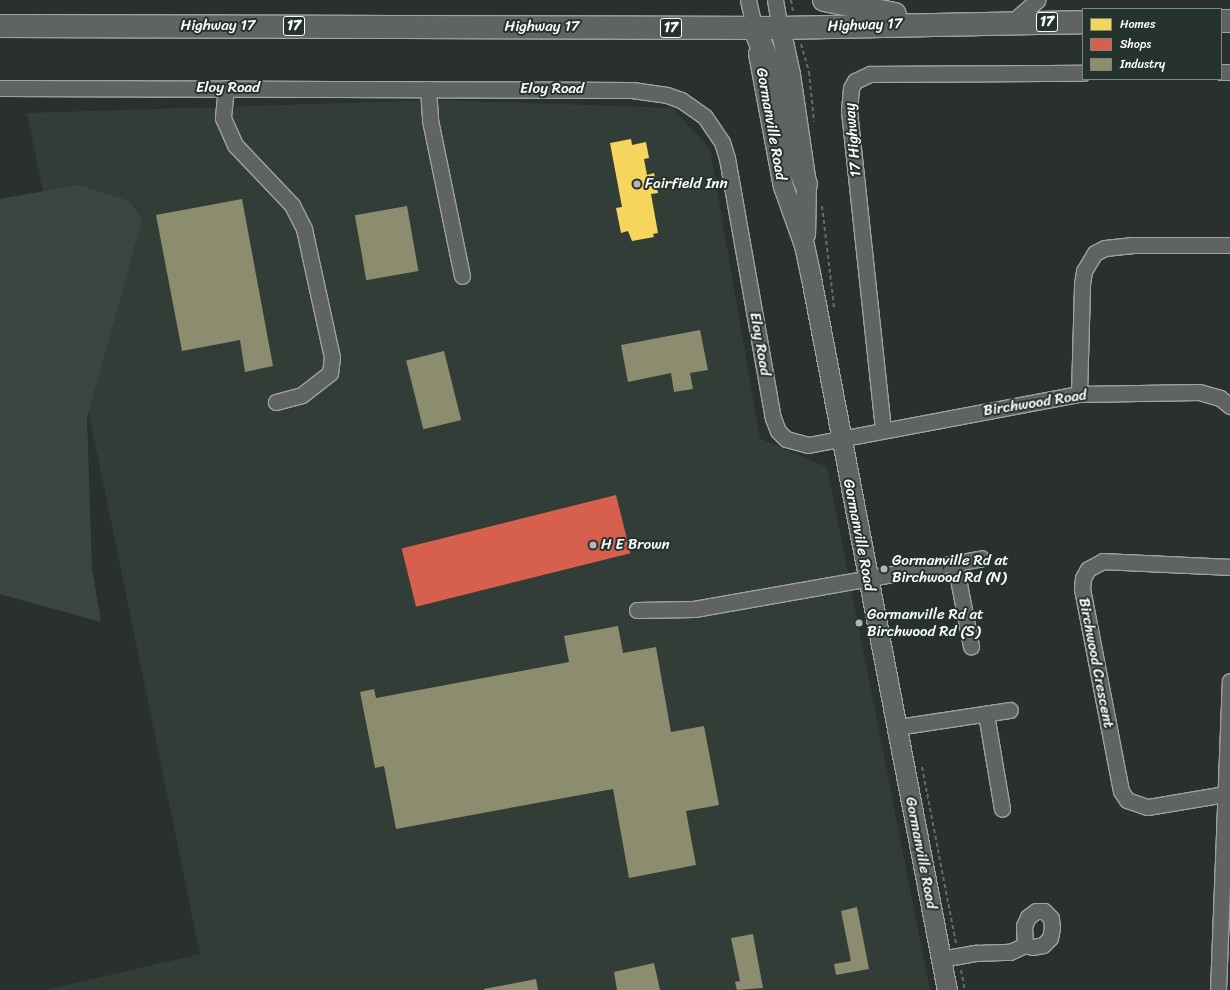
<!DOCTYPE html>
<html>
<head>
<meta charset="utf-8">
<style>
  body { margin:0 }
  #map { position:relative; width:1230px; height:990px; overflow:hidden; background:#29302d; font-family:Sriracha,sans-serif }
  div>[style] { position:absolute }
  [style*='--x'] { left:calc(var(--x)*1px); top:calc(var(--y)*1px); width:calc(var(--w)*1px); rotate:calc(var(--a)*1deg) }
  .built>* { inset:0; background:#323d38 }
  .green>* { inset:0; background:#3b4641 }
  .homes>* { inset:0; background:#f6d55c }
  .shops>* { inset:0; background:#d6604d; transform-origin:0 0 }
  .industry>* { inset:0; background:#8c8c6e; transform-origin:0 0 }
  .path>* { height:2px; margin-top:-1px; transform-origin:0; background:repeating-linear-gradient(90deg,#686c69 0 4px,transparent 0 7px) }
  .roads { filter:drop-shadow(1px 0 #9fa2a0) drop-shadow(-1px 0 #9fa2a0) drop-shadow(0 1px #9fa2a0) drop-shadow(0 -1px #9fa2a0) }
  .minor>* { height:15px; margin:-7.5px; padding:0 7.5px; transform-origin:7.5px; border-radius:7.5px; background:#5f6362 }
  .major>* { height:19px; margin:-9.5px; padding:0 9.5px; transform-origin:9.5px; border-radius:9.5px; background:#5f6362 }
  .highway>* { height:22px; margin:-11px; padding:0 11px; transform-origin:11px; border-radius:11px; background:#5f6362 }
  .dots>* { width:11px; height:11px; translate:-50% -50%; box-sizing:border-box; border:2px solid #26332d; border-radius:50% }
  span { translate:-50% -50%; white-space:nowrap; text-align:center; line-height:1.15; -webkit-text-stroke:4px #26332d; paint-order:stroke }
  .shield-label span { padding:1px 3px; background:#26332d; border:1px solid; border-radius:3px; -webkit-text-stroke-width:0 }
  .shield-label { font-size:14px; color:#fff; font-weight:700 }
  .street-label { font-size:15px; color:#fff }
  .poi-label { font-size:15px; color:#fff }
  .left { translate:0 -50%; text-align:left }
  .legend { position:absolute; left:1082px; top:8px; width:140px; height:72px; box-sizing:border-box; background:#26332d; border:1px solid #7d8581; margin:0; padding:5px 7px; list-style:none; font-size:12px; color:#fff }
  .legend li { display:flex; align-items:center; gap:8px; height:20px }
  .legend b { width:20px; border:1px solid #7d8581 }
</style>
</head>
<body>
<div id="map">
  <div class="built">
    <i style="clip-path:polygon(439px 100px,673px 108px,710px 149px,760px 439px,827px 467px,930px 990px,46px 990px,200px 954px,27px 113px)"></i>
  </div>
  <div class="green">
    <i style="clip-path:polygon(79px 185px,129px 201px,142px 220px,87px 418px,92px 568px,101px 622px,0 594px,0 199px)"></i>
  </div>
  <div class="homes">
    <i style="clip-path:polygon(631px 139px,632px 145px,646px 142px,649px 158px,644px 159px,647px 175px,654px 173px,658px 193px,651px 194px,658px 233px,653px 234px,654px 237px,632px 241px,628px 231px,621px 233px,616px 208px,622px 207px,610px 143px)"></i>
  </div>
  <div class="shops">
    <i style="left:616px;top:495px;width:60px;height:221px;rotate:76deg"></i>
  </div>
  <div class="industry">
    <i style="clip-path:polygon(242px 199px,273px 366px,245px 372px,240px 340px,182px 351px,156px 215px)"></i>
    <i style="left:407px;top:206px;width:66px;height:53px;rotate:80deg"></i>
    <i style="clip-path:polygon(700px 330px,708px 370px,690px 373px,693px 389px,674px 392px,671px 373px,628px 382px,621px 345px)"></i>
    <i style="left:444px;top:351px;width:71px;height:39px;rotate:76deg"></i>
    <i style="clip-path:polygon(618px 626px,623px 653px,656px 647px,671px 732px,704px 726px,719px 805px,686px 811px,696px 865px,629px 878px,613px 789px,396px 829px,384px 766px,375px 768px,360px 692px,374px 689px,376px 698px,569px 662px,564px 636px)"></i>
    <i style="clip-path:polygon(857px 907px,869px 969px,836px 975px,834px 964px,851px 961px,841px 911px)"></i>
    <i style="clip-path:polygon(753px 934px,763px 988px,737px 990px,735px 982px,740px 981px,731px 938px)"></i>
    <i style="clip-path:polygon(654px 963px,660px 990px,617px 990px,614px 972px)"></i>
    <i style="clip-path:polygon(536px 979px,538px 990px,484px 990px,484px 989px)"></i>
  </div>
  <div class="path">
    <i style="--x:791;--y:0;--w:11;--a:80"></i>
    <i style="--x:801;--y:44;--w:29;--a:74"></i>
    <i style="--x:809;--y:72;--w:50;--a:84.3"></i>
    <i style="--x:822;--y:206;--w:102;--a:83.2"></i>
    <i style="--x:922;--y:767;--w:180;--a:79.1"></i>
    <i style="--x:961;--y:970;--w:20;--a:79"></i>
  </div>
  <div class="roads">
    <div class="minor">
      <i style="--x:748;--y:0;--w:28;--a:77"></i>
      <i style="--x:775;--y:0;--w:28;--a:80"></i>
      <i style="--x:1011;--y:23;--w:35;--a:-41"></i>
      <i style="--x:1221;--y:72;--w:9;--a:0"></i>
      <i style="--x:0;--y:88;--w:632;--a:0.18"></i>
      <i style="--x:632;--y:90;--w:35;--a:8"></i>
      <i style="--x:667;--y:95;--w:15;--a:20"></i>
      <i style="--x:681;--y:100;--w:29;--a:35"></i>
      <i style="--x:705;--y:117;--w:30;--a:56"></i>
      <i style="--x:722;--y:142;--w:17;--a:73"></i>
      <i style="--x:727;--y:158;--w:264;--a:80"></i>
      <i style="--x:773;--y:418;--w:14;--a:69"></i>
      <i style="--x:778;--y:431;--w:11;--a:45"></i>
      <i style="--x:786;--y:439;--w:23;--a:15"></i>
      <i style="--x:808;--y:445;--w:276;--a:-10.7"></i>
      <i style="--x:1079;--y:394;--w:120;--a:-1"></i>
      <i style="--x:1199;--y:392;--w:22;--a:16"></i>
      <i style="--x:1220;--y:398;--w:13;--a:39"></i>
      <i style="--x:226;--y:88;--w:30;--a:96"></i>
      <i style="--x:223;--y:118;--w:30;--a:66"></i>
      <i style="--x:235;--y:145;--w:83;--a:46.5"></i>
      <i style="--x:292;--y:205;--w:27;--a:63"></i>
      <i style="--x:304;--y:229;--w:131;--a:77.7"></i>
      <i style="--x:332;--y:357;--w:16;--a:97"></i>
      <i style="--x:330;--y:373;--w:36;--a:142"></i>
      <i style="--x:302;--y:395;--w:27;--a:165"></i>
      <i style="--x:428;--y:89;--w:31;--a:86"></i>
      <i style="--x:430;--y:120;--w:159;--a:78.4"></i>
      <i style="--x:1079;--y:394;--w:110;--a:-88.4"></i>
      <i style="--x:1082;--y:284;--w:13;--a:-81"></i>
      <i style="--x:1084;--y:271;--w:21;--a:-59"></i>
      <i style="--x:1095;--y:253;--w:11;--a:-27"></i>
      <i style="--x:1105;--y:248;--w:28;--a:-6"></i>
      <i style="--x:1133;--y:245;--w:97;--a:0"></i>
      <i style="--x:883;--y:429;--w:320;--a:-96.1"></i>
      <i style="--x:849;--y:111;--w:23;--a:-85"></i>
      <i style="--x:851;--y:88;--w:8;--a:-60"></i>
      <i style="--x:855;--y:81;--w:17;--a:-25"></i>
      <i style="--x:870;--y:74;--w:213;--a:-0.3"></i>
      <i style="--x:955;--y:563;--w:85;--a:79.1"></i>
      <i style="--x:637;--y:610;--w:57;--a:-1"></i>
      <i style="--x:694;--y:609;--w:292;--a:-10"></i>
      <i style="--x:986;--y:714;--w:96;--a:80.4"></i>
      <i style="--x:897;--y:727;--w:114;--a:-8.6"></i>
      <i style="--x:1225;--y:794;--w:79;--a:170.5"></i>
      <i style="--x:1147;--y:807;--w:21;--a:-161"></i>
      <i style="--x:1127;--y:800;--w:11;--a:-124"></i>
      <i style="--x:1121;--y:791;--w:206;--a:-100.9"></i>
      <i style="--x:1082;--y:589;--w:11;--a:-85"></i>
      <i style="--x:1083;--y:578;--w:10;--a:-61"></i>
      <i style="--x:1088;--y:569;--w:17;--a:-28"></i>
      <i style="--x:1103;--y:561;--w:127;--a:2.7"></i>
      <i style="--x:941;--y:959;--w:36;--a:-10"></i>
      <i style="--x:976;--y:953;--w:34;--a:-2"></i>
      <i style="--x:1010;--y:952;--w:17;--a:-25"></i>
      <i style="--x:1025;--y:945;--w:8;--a:14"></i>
      <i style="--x:1033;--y:947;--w:10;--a:-11"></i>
      <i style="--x:1043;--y:945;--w:10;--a:-45"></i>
      <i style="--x:1050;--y:938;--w:10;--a:-79"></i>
      <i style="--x:1052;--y:928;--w:10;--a:-96"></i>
      <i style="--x:1051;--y:918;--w:10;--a:-135"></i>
      <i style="--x:1044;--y:911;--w:8;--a:180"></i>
      <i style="--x:1036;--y:911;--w:10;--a:143"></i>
      <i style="--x:1028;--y:917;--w:10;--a:114"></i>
      <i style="--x:1024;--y:926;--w:19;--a:87"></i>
      <i style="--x:1218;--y:990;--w:309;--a:-87.8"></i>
    </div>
    <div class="major">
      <i style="--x:780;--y:28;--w:47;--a:77.7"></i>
      <i style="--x:790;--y:74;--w:111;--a:81.7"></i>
      <i style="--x:806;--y:184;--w:50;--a:91.1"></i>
      <i style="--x:758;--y:53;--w:135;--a:79.4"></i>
      <i style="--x:783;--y:186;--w:63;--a:70.4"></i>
      <i style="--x:804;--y:245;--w:34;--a:78"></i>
      <i style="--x:811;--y:278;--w:725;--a:79.19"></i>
    </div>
    <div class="highway">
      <i style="--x:824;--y:0;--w:72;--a:11.2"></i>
      <i style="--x:1221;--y:21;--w:9;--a:0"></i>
      <i style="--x:0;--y:26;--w:780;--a:0.15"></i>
      <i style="--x:780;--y:28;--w:303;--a:-1.1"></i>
      <i style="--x:754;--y:27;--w:53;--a:67.8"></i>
      <i style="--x:774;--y:76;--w:63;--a:78.2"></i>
      <i style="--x:787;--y:138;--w:50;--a:67.6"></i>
    </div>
  </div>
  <div class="dots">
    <i style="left:637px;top:184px;background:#b4b7b6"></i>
    <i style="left:593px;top:545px;background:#b4b7b6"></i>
    <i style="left:884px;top:569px;background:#b4b7b6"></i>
    <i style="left:859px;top:623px;background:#b4b7b6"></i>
  </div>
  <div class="shield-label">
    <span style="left:1047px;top:22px">17</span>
    <span style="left:294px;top:26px">17</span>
    <span style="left:671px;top:28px">17</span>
  </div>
  <div class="street-label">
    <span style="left:865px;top:25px;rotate:-2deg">Highway 17</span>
    <span style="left:218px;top:26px">Highway 17</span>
    <span style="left:542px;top:27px">Highway 17</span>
    <span style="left:228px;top:88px">Eloy Road</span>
    <span style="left:552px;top:89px">Eloy Road</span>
    <span style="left:771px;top:124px;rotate:80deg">Gormanville Road</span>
    <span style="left:853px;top:140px;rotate:-95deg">17 Highway</span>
    <span style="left:760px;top:344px;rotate:80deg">Eloy Road</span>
    <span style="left:1035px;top:403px;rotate:-9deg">Birchwood Road</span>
    <span style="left:859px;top:535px;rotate:79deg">Gormanville Road</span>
    <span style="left:1096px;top:663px;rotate:79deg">Birchwood Crescent</span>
    <span style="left:921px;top:853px;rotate:79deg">Gormanville Road</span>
  </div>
  <div class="poi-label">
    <span class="left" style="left:645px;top:184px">Fairfield Inn</span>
    <span class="left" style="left:601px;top:545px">H E Brown</span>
    <span class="left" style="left:892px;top:569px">Gormanville Rd at<br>Birchwood Rd (N)</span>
    <span class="left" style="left:867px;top:623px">Gormanville Rd at<br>Birchwood Rd (S)</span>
  </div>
  <ul class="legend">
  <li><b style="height:11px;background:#f6d55c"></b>Homes</li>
  <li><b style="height:11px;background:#d6604d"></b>Shops</li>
  <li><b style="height:11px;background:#8c8c6e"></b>Industry</li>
  </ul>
</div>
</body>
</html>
